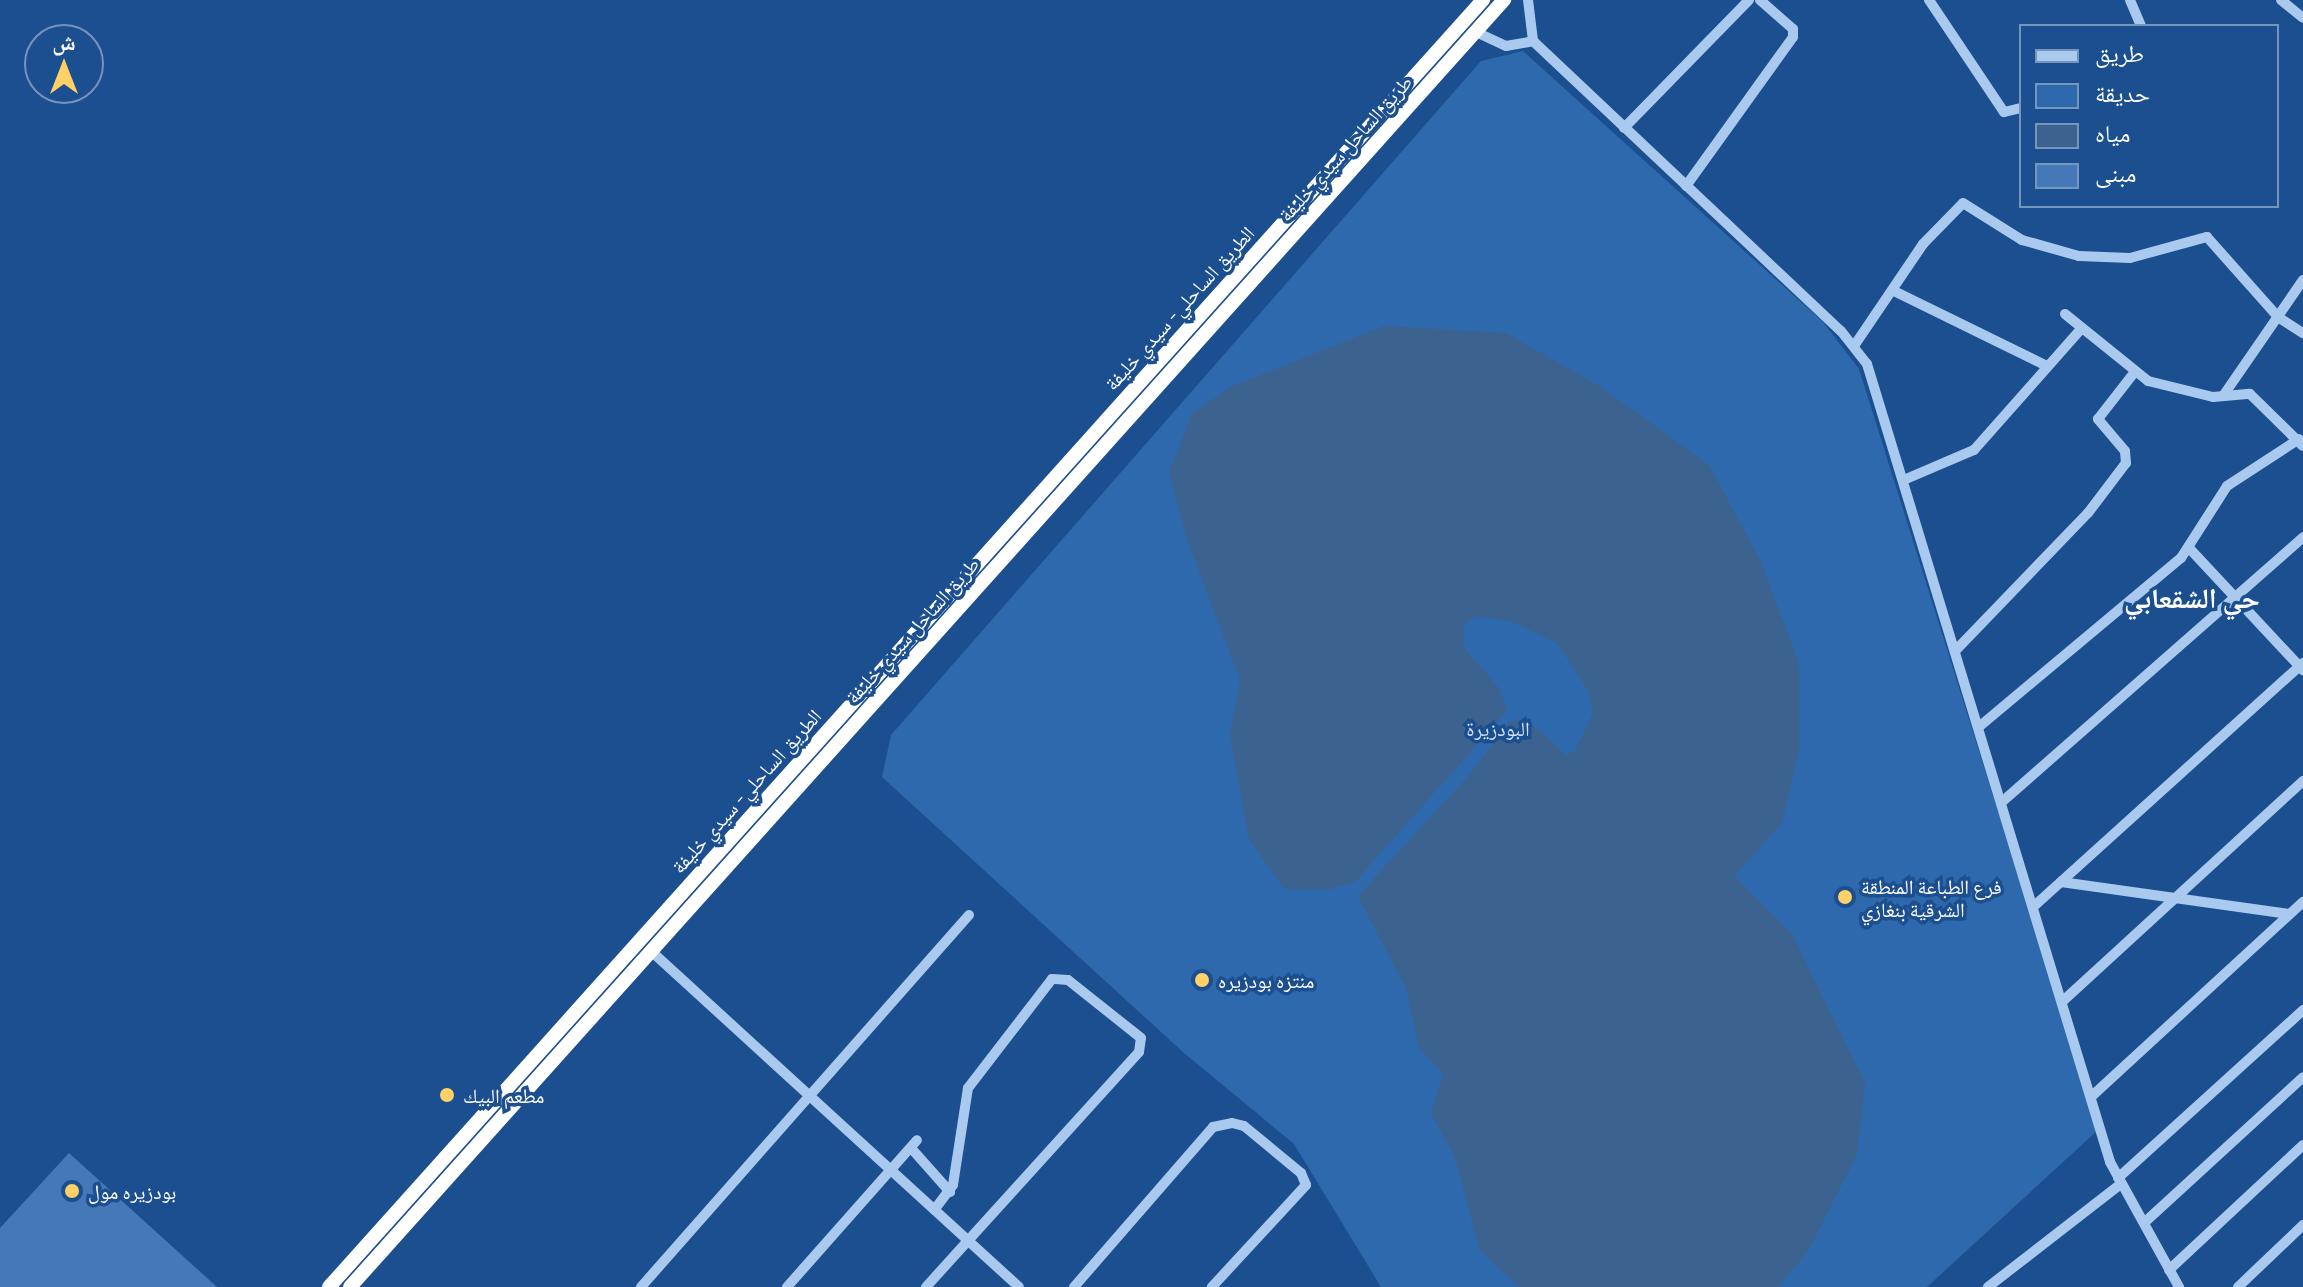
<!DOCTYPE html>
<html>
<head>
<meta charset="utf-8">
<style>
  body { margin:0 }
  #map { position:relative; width:2303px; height:1287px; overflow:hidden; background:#1b4f8f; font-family:Manrope,"Noto Naskh Arabic",sans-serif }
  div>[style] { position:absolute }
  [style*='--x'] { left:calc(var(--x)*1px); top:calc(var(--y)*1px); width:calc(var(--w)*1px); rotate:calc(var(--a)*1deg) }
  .green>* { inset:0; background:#2e69ad }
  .water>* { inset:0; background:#3c6290 }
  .building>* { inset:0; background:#4478b7 }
  .minor>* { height:10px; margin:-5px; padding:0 5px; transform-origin:5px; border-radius:5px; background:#a9c9ee }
  .highway>* { height:14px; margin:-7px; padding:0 7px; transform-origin:7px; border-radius:7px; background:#fff }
  .dots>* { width:22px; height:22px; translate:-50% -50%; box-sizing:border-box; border:4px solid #1b4f8f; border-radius:50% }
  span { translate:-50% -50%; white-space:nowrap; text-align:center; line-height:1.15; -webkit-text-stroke:7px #1b4f8f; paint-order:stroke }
  .street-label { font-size:20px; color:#fff }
  .park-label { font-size:20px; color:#cfe3fa }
  .poi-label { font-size:20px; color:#fff }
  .left { translate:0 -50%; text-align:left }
  .district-label { font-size:28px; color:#fff; font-weight:700 }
  .legend { position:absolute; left:2019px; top:24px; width:260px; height:184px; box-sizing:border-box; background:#1b4f8f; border:2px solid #7695bc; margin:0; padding:10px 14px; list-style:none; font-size:24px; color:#fff }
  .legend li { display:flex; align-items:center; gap:16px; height:40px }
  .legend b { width:40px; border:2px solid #7695bc }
  .north { position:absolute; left:24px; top:24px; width:80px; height:80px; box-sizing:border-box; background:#1b4f8f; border:2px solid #7695bc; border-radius:50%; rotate:0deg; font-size:22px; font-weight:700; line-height:32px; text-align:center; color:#fff }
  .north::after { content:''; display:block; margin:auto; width:28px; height:36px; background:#ffd166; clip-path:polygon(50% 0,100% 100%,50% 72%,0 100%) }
</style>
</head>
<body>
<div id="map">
  <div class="green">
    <i style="clip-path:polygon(1523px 51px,1823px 322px,1859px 369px,2098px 1130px,1927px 1287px,1381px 1287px,1294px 1144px,1184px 1053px,882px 777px,891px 735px,1481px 61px)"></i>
  </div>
  <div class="water">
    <i style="clip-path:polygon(1384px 326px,1506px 333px,1601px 387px,1709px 465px,1760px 560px,1799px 663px,1799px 749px,1782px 823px,1734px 876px,1792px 934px,1865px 1083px,1857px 1155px,1808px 1251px,1778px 1287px,1519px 1287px,1479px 1249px,1456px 1160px,1431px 1113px,1443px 1074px,1419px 1047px,1406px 989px,1358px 896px,1469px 775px,1511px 720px,1534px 726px,1566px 755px,1575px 751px,1593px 713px,1588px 690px,1557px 643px,1513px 622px,1477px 616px,1463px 625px,1464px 648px,1499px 688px,1507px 711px,1355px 882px,1327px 890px,1284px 889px,1249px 839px,1230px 735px,1240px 680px,1187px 539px,1169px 472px,1192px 414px,1228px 388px)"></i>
  </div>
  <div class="building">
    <i style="clip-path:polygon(69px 1153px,217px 1287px,0 1287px,0 1228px)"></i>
  </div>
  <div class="minor">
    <i style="--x:1528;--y:0;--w:41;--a:83"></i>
    <i style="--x:1533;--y:41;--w:423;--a:43.3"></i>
    <i style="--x:1841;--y:331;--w:42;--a:51.8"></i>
    <i style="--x:1867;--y:364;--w:834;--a:73.06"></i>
    <i style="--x:2110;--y:1162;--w:143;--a:61.1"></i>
    <i style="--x:1929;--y:0;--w:135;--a:56.2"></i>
    <i style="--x:2004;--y:112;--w:17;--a:-13"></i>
    <i style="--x:2130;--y:0;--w:28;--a:67"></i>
    <i style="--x:2281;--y:0;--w:28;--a:39"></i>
    <i style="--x:1476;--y:32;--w:33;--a:25"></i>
    <i style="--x:1506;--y:46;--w:27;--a:-10"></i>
    <i style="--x:1624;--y:128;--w:179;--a:-45.7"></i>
    <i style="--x:1686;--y:186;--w:183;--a:-54.3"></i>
    <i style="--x:1793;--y:37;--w:8;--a:-90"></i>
    <i style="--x:1793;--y:29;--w:44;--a:-138.7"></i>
    <i style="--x:1896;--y:292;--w:168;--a:26.1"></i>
    <i style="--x:2065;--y:314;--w:107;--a:38.9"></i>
    <i style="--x:2148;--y:381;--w:67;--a:13.8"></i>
    <i style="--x:2213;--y:397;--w:37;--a:-5"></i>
    <i style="--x:2250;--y:394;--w:74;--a:44.5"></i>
    <i style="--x:1854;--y:346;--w:123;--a:-55.9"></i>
    <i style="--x:1923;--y:244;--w:57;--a:-45.7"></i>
    <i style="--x:1963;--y:203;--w:70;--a:32.1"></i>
    <i style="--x:2022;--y:240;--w:59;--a:15.7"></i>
    <i style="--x:2079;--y:256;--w:51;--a:2.2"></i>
    <i style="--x:2130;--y:258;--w:80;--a:-15.3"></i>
    <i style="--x:2207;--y:237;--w:107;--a:48.4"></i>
    <i style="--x:2278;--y:317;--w:30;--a:33"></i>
    <i style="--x:2223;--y:396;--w:141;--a:-55.4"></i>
    <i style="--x:1906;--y:479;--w:74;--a:-23.1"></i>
    <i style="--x:1974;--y:450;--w:162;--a:-48.5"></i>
    <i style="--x:2190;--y:549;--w:166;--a:47"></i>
    <i style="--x:1956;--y:650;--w:190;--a:-46.1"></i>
    <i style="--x:2088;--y:513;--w:63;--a:-52.8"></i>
    <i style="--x:2126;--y:463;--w:12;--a:-95"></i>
    <i style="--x:2125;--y:451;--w:42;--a:-130.2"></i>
    <i style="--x:2098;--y:419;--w:58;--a:-52"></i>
    <i style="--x:1980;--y:726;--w:262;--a:-39.9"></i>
    <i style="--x:2181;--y:558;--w:85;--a:-57.4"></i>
    <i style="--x:2227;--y:486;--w:86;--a:-33.1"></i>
    <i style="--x:2003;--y:801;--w:400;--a:-41.3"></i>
    <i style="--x:2061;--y:882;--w:230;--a:8"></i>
    <i style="--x:2033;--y:907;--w:364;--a:-42.1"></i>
    <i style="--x:651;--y:951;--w:498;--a:42.4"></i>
    <i style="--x:2064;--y:1000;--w:324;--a:-42.5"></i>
    <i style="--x:2092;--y:1096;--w:287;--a:-42.6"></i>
    <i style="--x:911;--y:1148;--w:59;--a:48.4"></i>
    <i style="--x:2118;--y:1178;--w:250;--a:-42.2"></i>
    <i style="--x:2145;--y:1222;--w:214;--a:-42.5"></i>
    <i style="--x:2169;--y:1270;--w:183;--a:-43"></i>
    <i style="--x:641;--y:1287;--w:496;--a:-48.6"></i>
    <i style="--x:787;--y:1287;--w:196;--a:-48.5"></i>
    <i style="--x:926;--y:1287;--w:317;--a:-47.8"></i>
    <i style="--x:1139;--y:1052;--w:14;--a:-82"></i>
    <i style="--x:1141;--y:1038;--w:93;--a:-141.5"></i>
    <i style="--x:1068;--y:980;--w:16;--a:-176"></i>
    <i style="--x:1052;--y:979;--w:138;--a:127.6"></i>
    <i style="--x:968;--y:1088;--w:98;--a:98.8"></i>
    <i style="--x:953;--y:1185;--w:31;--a:127"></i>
    <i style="--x:1074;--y:1287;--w:212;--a:-49"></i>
    <i style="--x:1213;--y:1127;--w:19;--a:-12"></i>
    <i style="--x:1232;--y:1123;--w:12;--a:14"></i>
    <i style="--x:1244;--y:1126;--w:74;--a:39.5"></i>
    <i style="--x:1301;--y:1173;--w:13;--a:67"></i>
    <i style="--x:1306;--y:1185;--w:139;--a:132.7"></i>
    <i style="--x:1988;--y:1287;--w:168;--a:-37.8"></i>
    <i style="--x:2238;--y:1287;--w:90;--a:-43.6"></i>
  </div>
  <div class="highway">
    <i style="--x:329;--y:1287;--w:1729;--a:-48.12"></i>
    <i style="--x:350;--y:1287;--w:1729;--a:-48.12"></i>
  </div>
  <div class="dots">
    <i style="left:1845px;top:897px;background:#ffd166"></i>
    <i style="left:1202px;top:980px;background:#ffd166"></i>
    <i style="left:447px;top:1095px;background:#ffd166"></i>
    <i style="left:72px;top:1191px;background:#ffd166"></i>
  </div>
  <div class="street-label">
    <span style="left:1345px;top:148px;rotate:-48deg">طريق الساحل سيدي خليفة</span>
    <span style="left:1179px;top:308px;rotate:-48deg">الطريق الساحلي- سيدي خليفة</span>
    <span style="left:912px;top:630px;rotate:-48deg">طريق الساحل سيدي خليفة</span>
    <span style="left:746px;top:791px;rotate:-48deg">الطريق الساحلي- سيدي خليفة</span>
  </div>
  <div class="park-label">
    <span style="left:1498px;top:728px">البودزيرة</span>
  </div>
  <div class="poi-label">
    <span class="left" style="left:1861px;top:898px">فرع الطباعة المنطقة<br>الشرقية بنغازي</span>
    <span class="left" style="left:1218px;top:980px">منتزه بودزيره</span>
    <span class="left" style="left:463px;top:1095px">مطعم البيك</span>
    <span class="left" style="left:88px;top:1191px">بودزيره مول</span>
  </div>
  <div class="district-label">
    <span style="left:2192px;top:597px">حي الشقعابي</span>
  </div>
  <ul class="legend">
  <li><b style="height:10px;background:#a9c9ee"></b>طريق</li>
  <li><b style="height:22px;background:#2e69ad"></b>حديقة</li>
  <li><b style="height:22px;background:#3c6290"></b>مياه</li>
  <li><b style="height:22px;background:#4478b7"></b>مبنى</li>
  </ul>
  <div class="north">ش</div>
</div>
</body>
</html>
